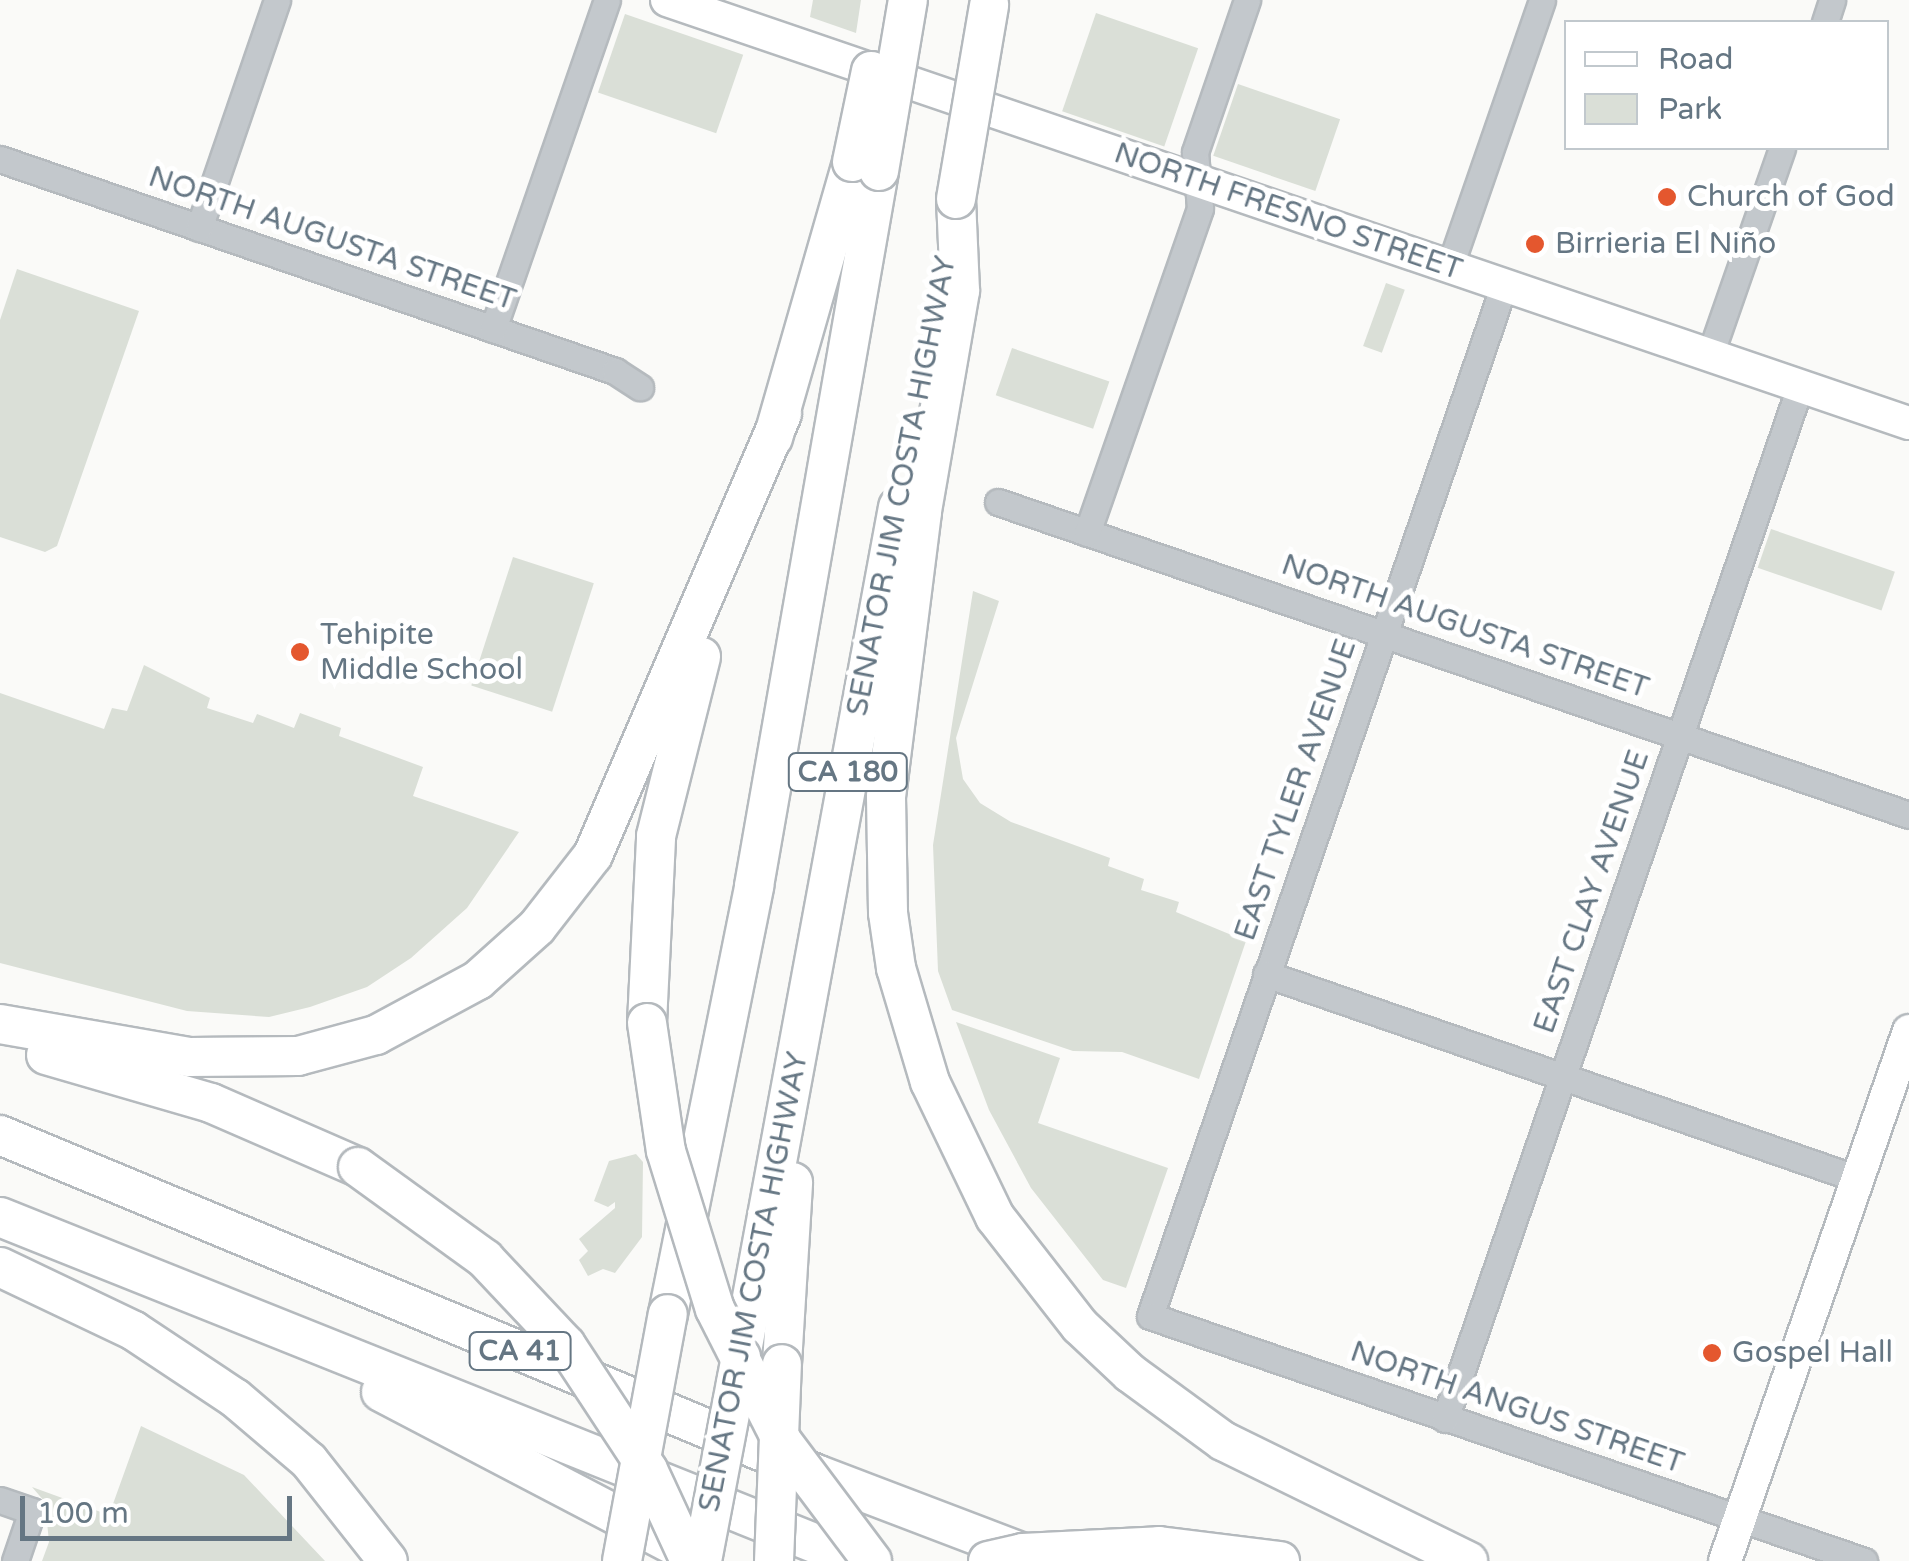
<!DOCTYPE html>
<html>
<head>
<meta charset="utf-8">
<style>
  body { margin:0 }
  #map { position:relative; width:1909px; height:1561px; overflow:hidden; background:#fafaf8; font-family:"Varela Round",sans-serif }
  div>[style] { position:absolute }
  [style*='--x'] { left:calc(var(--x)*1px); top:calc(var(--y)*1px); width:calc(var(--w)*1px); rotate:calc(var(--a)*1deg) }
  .green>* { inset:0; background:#dadfd7; transform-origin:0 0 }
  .roads { filter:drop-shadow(2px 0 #b5babe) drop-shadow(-2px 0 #b5babe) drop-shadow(0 2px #b5babe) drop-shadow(0 -2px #b5babe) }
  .minor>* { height:25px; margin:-12.5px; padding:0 12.5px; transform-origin:12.5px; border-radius:12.5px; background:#c3c8cc }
  .major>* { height:32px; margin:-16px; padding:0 16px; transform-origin:16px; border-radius:16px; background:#fff }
  .highway>* { height:38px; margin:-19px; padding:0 19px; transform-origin:19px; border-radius:19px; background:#fff }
  .bridges { filter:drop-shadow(2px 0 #b4b9bd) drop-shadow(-2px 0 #b4b9bd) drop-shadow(0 2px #b4b9bd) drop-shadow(0 -2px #b4b9bd) }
  .highway-bridge>* { height:38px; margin:-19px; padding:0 19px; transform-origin:19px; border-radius:19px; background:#fff }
  .dots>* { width:28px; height:28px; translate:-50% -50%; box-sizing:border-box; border:5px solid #fff; border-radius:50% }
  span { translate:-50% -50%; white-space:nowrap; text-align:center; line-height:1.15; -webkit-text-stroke:10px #fff; paint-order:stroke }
  .shield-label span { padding:2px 8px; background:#fff; border:2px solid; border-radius:8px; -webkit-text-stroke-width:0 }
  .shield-label { font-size:28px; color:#657683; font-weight:700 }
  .poi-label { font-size:30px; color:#657683 }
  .left { translate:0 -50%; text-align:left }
  .street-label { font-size:30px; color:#657683 }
  .legend { position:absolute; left:1564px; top:20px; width:325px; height:130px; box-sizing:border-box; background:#fff; border:2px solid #c1c8cd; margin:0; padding:12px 18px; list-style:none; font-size:30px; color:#657683 }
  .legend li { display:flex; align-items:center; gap:20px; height:50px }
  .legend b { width:50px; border:2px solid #c1c8cd }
  .scale { position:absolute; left:20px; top:1496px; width:272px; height:45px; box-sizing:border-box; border:5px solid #657683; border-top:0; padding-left:12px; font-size:30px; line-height:35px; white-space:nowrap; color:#657683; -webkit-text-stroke:8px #fff; paint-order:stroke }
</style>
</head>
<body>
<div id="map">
  <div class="green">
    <i style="clip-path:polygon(813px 0,861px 0,856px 33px,810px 17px)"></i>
    <i style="left:1096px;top:13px;width:108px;height:104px;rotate:19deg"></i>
    <i style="left:625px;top:14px;width:125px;height:83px;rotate:19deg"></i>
    <i style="left:1238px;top:84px;width:108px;height:76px;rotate:19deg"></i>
    <i style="clip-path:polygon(17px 269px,139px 311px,57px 546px,45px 552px,0 537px,0 320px)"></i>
    <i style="left:1386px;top:283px;width:20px;height:67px;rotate:20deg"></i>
    <i style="left:1012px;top:348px;width:103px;height:50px;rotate:19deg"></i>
    <i style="left:1771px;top:529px;width:131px;height:41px;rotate:19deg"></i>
    <i style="left:513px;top:557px;width:85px;height:135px;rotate:18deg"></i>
    <i style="clip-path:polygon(973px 591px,999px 601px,956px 738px,963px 779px,980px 803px,1011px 822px,1110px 858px,1108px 866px,1144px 879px,1141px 890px,1179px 902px,1176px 912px,1246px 941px,1199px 1079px,1122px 1052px,1073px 1051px,952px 1010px,938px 971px,933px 845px)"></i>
    <i style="clip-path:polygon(144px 665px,210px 698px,207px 708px,253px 723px,257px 714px,294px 728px,300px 713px,341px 728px,339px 736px,423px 767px,413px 796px,519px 832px,467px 908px,411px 958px,367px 987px,310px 1007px,269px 1017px,187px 1011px,0 963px,0 693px,104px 729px,112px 708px,127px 711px)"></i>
    <i style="clip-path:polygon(956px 1022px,1060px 1058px,1038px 1123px,1168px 1168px,1126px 1288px,1103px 1280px,1031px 1188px,989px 1110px)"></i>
    <i style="clip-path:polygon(636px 1154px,643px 1162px,642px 1237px,615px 1273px,603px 1269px,588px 1276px,579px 1260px,588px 1251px,579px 1239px,615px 1208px,615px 1202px,608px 1207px,594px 1201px,609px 1161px)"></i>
    <i style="clip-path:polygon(141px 1426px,244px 1475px,325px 1561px,42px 1561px,49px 1542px,45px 1502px,32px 1487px,109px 1515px)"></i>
  </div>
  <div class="roads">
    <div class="minor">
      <i style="--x:1825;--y:22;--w:23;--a:-72"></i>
      <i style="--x:0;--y:159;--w:651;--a:19.02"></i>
      <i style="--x:615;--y:371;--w:30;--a:33"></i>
      <i style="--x:199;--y:228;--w:241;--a:-71.1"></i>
      <i style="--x:1450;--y:266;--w:281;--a:-70.9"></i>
      <i style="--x:1504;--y:285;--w:1090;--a:108.95"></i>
      <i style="--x:1150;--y:1316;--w:755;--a:18.94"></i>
      <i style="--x:493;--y:329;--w:348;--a:-70.9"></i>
      <i style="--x:1710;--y:355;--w:219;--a:-70.8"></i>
      <i style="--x:998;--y:502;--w:963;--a:18.96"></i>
      <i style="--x:1087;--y:533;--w:344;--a:-70.8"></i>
      <i style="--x:1200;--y:208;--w:56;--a:-95.1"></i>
      <i style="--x:1195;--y:152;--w:161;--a:-71.1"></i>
      <i style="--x:1266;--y:974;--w:626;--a:19.1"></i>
      <i style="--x:1445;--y:1419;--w:1092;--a:-71.03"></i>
      <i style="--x:0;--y:1500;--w:34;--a:19"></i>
      <i style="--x:32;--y:1511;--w:53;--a:108.8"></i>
    </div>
    <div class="major">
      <i style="--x:667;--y:0;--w:1312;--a:18.81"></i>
      <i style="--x:1725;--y:1561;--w:561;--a:-70.85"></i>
    </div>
    <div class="highway">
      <i style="--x:956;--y:199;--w:92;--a:87.5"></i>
      <i style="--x:960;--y:291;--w:224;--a:99.8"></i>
      <i style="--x:922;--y:512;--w:287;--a:97.2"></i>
      <i style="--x:886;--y:797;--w:116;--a:89"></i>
      <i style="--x:888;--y:913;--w:56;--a:81.7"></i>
      <i style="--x:896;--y:968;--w:119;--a:73.4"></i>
      <i style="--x:930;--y:1082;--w:150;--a:64.3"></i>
      <i style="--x:995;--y:1217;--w:138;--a:52.1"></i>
      <i style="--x:1080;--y:1326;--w:69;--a:43.2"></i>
      <i style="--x:1130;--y:1373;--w:115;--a:36.2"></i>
      <i style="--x:1223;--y:1441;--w:273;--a:26.1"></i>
      <i style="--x:773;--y:438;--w:287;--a:-74"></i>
      <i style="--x:647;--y:1023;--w:187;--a:-87.2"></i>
      <i style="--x:656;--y:836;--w:185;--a:-75.9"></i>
      <i style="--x:0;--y:1024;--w:192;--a:9.9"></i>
      <i style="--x:189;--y:1057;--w:109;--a:-0.5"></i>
      <i style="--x:298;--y:1056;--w:81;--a:-15.1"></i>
      <i style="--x:376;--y:1035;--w:116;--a:-28.3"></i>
      <i style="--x:478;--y:980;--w:79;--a:-41.9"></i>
      <i style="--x:537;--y:927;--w:91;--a:-52.1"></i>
      <i style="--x:593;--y:855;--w:480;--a:-66.8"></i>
      <i style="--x:46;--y:1055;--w:172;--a:16.2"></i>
      <i style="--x:211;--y:1103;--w:160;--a:23.5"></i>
      <i style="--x:0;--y:1135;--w:884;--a:22.56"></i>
      <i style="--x:816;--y:1474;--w:235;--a:20.9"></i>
      <i style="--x:0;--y:1217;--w:925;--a:21.82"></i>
      <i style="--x:0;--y:1267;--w:148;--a:25.5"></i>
      <i style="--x:134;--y:1331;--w:121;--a:33.6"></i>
      <i style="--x:235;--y:1398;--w:97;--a:40.4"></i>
      <i style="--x:309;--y:1461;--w:127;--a:51.7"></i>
      <i style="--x:668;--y:1314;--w:437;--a:-78.6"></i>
      <i style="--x:754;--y:886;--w:726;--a:-80.08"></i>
      <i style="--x:743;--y:1346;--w:853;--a:-79.53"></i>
      <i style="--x:782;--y:1364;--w:182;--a:-86.5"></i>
      <i style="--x:381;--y:1392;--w:360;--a:27.6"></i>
    </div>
  </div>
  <div class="bridges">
    <div class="highway-bridge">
      <i style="--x:852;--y:162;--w:93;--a:-78.2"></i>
      <i style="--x:879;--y:171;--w:173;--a:-80.4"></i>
      <i style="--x:956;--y:199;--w:197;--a:-80.3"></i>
      <i style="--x:647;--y:1023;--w:129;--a:81.6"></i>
      <i style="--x:666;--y:1151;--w:165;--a:72.8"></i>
      <i style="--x:715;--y:1309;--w:148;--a:63.1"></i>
      <i style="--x:782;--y:1441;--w:150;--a:53.1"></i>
      <i style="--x:358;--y:1167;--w:157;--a:35.9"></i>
      <i style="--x:485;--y:1259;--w:118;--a:46.7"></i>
      <i style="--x:566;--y:1345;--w:149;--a:56.7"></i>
      <i style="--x:648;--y:1470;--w:100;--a:65.2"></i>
      <i style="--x:622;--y:1561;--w:251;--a:-79.5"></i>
      <i style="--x:702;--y:1561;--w:208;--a:-79.2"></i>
      <i style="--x:774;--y:1561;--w:197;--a:-87.7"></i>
      <i style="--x:988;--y:1561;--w:36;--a:-13"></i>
      <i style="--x:1023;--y:1553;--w:136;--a:-2.9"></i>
      <i style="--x:1159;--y:1546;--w:122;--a:7.1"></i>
    </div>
  </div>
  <div class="dots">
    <i style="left:1667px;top:197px;background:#e4572e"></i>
    <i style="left:1535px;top:244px;background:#e4572e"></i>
    <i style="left:300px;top:652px;background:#e4572e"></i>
    <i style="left:1712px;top:1353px;background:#e4572e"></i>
  </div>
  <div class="shield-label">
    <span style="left:848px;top:772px">CA 180</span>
    <span style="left:520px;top:1351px">CA 41</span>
  </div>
  <div class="poi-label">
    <span class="left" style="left:1687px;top:197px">Church of God</span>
    <span class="left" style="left:1555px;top:244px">Birrieria El Niño</span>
    <span class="left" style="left:320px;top:652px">Tehipite<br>Middle School</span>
    <span class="left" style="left:1732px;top:1353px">Gospel Hall</span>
  </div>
  <div class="street-label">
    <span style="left:1288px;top:212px;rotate:19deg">NORTH FRESNO STREET</span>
    <span style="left:332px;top:239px;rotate:19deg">NORTH AUGUSTA STREET</span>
    <span style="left:902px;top:486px;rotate:-79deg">SENATOR JIM COSTA HIGHWAY</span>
    <span style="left:1465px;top:627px;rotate:19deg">NORTH AUGUSTA STREET</span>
    <span style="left:1296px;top:790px;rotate:-71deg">EAST TYLER AVENUE</span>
    <span style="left:1592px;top:892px;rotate:-71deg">EAST CLAY AVENUE</span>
    <span style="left:754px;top:1282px;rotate:-79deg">SENATOR JIM COSTA HIGHWAY</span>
    <span style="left:1517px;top:1408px;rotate:19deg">NORTH ANGUS STREET</span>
  </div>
  <ul class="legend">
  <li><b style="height:12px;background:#fff"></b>Road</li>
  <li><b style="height:28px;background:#dadfd7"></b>Park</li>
  </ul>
  <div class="scale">100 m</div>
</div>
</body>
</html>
